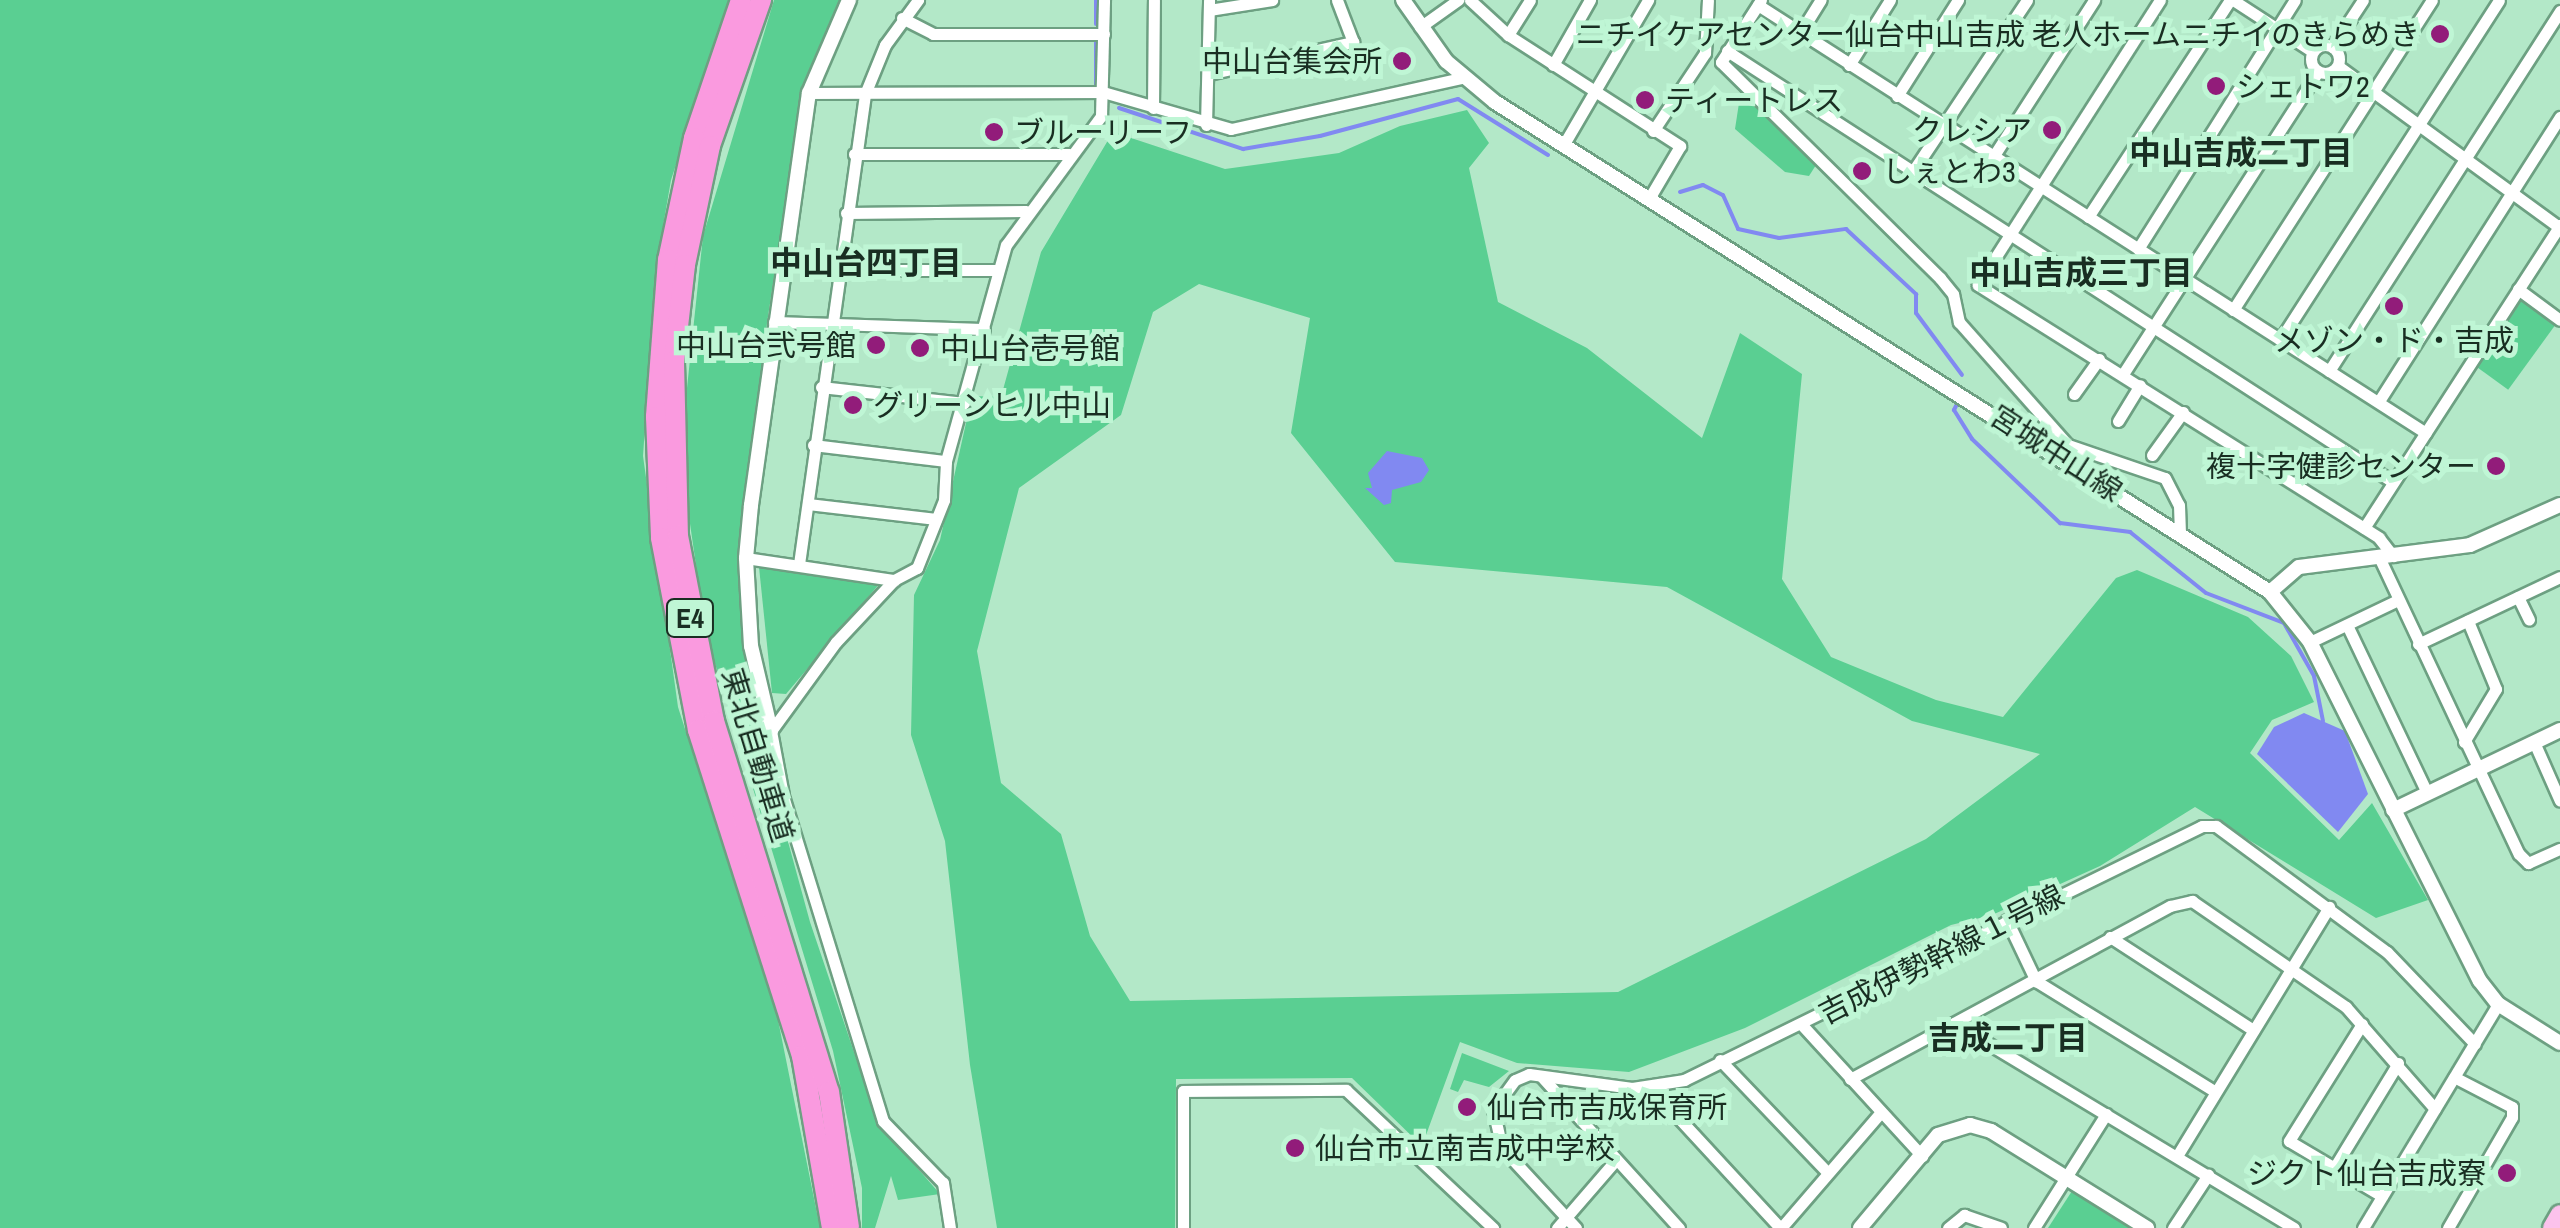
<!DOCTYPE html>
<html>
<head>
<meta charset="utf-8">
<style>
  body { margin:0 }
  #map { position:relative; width:2560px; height:1228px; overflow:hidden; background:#b3e8c8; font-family:"Archivo Narrow","Noto Sans JP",sans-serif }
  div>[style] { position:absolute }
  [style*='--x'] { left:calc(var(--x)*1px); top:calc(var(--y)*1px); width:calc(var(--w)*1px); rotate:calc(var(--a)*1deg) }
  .green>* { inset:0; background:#5acf92; transform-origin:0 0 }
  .water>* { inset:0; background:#8189f1 }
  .stream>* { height:4px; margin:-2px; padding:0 2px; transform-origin:2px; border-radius:2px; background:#8189f1 }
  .roads { filter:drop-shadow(2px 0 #6da082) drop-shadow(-2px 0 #6da082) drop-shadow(0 2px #6da082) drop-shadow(0 -2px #6da082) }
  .minor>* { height:11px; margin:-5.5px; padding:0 5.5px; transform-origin:5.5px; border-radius:5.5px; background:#fff }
  .minor>.ring { margin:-5.5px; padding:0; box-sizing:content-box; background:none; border:11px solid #fff; border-radius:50% }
  .tertiary>* { height:14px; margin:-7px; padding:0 7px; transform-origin:7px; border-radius:7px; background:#fff }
  .primary>* { height:18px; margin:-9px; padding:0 9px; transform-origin:9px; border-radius:9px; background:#fcc2ec }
  .motorway>* { height:20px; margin:-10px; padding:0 10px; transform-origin:10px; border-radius:10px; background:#fa9adf }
  .dots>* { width:28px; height:28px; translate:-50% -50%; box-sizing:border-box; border:5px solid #bff6d5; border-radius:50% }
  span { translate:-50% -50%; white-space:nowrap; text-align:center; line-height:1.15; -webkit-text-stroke:10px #bff6d5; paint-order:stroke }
  .shield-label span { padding:2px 8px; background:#bff6d5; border:2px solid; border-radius:8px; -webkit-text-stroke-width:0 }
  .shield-label { font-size:28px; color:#192e22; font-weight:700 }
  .poi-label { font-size:30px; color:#192e22 }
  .right { translate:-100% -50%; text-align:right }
  .left { translate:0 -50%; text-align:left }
  .street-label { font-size:30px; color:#192e22 }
  .neighbourhood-label { font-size:32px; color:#192e22; font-weight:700 }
</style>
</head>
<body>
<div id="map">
  <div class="green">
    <i style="clip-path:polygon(0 0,730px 0,671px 180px,656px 267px,643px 456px,678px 707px,778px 1020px,820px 1228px,0 1228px)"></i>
    <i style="clip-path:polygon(774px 0,842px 0,802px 92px,767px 323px,738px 561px,748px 683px,743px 701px,769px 735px,778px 805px,810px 922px,878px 1123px,940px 1194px,898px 1200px,891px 1176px,875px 1228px,862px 1228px,862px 1188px,833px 1051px,706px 634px,688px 510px,685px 407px,703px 236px)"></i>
    <i style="clip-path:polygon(1741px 90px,1816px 165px,1809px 176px,1785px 172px,1735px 129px)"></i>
    <i style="clip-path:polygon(evenodd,1467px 110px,1489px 143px,1469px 168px,1498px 302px,1587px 348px,1702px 438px,1740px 333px,1802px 374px,1782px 579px,1831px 657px,1936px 700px,2003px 717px,2116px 578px,2137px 570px,2248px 617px,2291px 656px,2314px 702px,2272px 720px,2250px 753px,2339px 840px,2372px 803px,2428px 900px,2376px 918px,2195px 807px,2100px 866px,1992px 915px,1951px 925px,1745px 1028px,1629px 1072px,1517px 1063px,1460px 1042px,1422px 1146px,1352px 1078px,1176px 1079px,1175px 1228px,997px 1228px,970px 1065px,945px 841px,911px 735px,914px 595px,940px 540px,972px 396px,1001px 397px,1041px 252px,1113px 132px,1225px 169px,1339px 153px,1400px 126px,1467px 110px,1199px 284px,1310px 318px,1291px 433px,1395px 562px,1667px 587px,1912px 721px,2040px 754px,1926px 839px,1618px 992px,1130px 1001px,1090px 936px,1061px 834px,1001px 783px,977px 651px,1019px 488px,1121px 415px,1153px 312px,1199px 284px)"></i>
    <i style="left:2521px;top:299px;width:43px;height:81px;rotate:36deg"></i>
    <i style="clip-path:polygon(759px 567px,880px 583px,786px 694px,772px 693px)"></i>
    <i style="clip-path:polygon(1462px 1053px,1509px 1071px,1489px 1087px,1464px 1080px,1458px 1092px,1450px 1089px)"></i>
    <i style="clip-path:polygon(2072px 1191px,2131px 1228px,2048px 1228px)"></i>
  </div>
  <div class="water">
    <i style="clip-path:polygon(1387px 451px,1422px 458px,1429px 470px,1421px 482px,1392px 490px,1391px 503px,1384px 505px,1365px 488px,1372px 488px,1368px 473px)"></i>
    <i style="clip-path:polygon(2304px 713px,2345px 731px,2368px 794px,2338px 832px,2257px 754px,2274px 727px)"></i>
  </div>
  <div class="stream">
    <i style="--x:1096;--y:24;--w:24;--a:-90"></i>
    <i style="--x:1096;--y:90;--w:49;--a:-90"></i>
    <i style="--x:1119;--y:108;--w:131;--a:18.3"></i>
    <i style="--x:1243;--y:149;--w:78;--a:-9.6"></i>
    <i style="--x:1320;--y:136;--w:143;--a:-15"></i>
    <i style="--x:1458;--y:99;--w:106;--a:31.9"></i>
    <i style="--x:1680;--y:192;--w:24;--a:-17"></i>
    <i style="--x:1703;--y:185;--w:22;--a:27"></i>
    <i style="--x:1723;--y:195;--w:37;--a:66"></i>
    <i style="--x:1738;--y:229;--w:42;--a:12.4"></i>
    <i style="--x:1779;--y:238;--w:68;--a:-7.7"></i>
    <i style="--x:1846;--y:229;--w:96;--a:42.9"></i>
    <i style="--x:1916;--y:294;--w:19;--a:90"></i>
    <i style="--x:1916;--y:313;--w:77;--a:53.4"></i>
    <i style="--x:1957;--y:404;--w:7;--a:117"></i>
    <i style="--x:1954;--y:410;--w:34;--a:58"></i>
    <i style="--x:1972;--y:439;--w:122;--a:43.7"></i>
    <i style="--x:2060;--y:523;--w:71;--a:7.3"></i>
    <i style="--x:2130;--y:532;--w:97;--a:38.8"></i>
    <i style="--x:2206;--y:593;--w:84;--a:21"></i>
    <i style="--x:2284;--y:623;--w:61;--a:60.5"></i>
    <i style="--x:2314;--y:676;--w:46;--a:78.7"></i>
  </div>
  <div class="roads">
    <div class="minor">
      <i style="--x:1470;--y:0;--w:52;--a:42.6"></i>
      <i style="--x:1508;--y:35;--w:205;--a:32.8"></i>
      <i style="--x:1680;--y:146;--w:59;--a:120.5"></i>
      <i style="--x:1761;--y:0;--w:74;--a:122.8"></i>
      <i style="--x:1721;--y:62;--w:308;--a:44.6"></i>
      <i style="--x:1940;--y:278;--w:21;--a:51"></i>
      <i style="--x:1953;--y:294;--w:29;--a:78"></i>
      <i style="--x:1959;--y:322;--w:164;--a:48.5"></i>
      <i style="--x:2068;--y:445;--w:102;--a:18.8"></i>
      <i style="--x:2165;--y:478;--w:30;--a:63"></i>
      <i style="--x:2179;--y:505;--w:28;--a:88"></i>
      <i style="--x:2160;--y:0;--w:338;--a:122.6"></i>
      <i style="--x:1978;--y:285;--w:474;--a:32.2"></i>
      <i style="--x:2379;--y:538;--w:23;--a:52"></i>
      <i style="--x:2233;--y:0;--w:95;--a:33"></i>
      <i style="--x:1758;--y:5;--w:793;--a:32.65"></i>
      <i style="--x:1209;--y:10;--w:64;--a:-9"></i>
      <i style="--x:902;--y:18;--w:35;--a:27"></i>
      <i style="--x:933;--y:34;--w:171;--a:0"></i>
      <i style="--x:1420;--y:27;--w:47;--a:-35.4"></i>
      <i style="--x:1800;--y:33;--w:39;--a:-58"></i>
      <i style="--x:1508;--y:35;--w:41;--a:-57.8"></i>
      <i class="ring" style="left:2311px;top:45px;width:17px;height:17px"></i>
      <i style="--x:2332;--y:47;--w:56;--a:-56.6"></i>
      <i style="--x:1727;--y:51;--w:793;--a:32.91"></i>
      <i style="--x:1553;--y:65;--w:75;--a:-60.4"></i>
      <i style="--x:1849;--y:65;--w:77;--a:-57.8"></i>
      <i style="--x:2338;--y:66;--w:275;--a:36.1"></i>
      <i style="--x:1209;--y:74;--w:148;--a:-12.5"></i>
      <i style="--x:1353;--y:42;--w:45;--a:-110.9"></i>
      <i style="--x:809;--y:93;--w:294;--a:-0.2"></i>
      <i style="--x:1103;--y:92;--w:133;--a:16.1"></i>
      <i style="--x:1231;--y:129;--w:240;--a:-12.5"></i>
      <i style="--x:1897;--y:96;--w:114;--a:-57.6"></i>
      <i style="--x:1153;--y:108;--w:108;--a:-89.5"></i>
      <i style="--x:1206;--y:125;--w:125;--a:-88.6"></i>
      <i style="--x:1653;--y:131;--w:94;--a:-56.3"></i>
      <i style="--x:1705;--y:53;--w:53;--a:-86.8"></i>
      <i style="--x:1564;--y:144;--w:167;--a:-59.7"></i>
      <i style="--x:854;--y:154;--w:215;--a:0"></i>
      <i style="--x:1993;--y:157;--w:187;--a:-57.2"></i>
      <i style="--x:1911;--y:174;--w:209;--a:-56.3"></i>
      <i style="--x:846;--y:213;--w:180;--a:-0.6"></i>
      <i style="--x:2088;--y:217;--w:259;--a:-56.8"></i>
      <i style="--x:2138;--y:249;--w:294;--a:-57.8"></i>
      <i style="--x:837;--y:270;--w:160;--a:0"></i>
      <i style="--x:2518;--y:289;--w:52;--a:36.4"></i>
      <i style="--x:2233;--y:310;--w:368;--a:-57.3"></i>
      <i style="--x:774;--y:322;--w:210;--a:1.9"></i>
      <i style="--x:2280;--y:340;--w:404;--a:-57.2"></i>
      <i style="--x:2329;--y:371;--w:428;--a:-57.3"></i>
      <i style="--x:2123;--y:374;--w:360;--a:-57.2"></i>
      <i style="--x:821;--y:387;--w:144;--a:6.4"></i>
      <i style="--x:2074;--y:394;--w:43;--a:-54.5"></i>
      <i style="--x:2379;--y:401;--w:337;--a:-57.5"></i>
      <i style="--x:2118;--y:421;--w:42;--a:-58.6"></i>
      <i style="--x:813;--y:445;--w:134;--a:6.9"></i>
      <i style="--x:2152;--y:455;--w:53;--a:-54.2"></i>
      <i style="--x:808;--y:504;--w:129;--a:6.7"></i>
      <i style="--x:2364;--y:528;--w:361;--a:-57.1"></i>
      <i style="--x:2379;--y:557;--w:328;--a:64.8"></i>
      <i style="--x:2519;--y:854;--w:13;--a:45"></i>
      <i style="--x:2528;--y:863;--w:35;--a:-24"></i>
      <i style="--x:746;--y:558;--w:150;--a:8.5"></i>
      <i style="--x:799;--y:564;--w:475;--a:-82"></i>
      <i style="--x:865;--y:94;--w:53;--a:-67.8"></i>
      <i style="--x:885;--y:45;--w:56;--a:-53.7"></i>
      <i style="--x:2518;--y:597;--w:25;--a:64"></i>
      <i style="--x:2347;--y:625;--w:186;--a:64.5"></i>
      <i style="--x:2310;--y:642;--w:98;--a:-25.5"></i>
      <i style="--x:2418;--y:644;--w:157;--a:-25.3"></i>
      <i style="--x:2464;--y:742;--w:62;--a:-58.9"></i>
      <i style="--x:2496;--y:689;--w:74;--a:-112.4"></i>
      <i style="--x:2534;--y:742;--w:64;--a:66.2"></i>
      <i style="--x:2007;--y:920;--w:68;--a:64.6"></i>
      <i style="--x:2036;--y:981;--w:211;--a:31.7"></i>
      <i style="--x:2110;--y:937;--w:171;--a:33"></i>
      <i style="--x:1954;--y:1023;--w:397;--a:31.1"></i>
      <i style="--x:2362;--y:1024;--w:138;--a:122"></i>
      <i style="--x:2289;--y:1141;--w:108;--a:30.6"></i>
      <i style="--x:1802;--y:1025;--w:178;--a:47.5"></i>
      <i style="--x:1720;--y:1060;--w:155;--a:46.3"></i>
      <i style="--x:1542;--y:1077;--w:204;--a:47.8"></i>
      <i style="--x:1850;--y:1079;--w:364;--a:-28.4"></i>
      <i style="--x:2170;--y:906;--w:23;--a:-13"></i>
      <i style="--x:2192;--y:901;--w:187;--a:34.5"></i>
      <i style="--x:2346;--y:1007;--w:135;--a:48.9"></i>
      <i style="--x:1650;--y:1087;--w:192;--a:47.3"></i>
      <i style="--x:2177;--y:1156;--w:292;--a:-58.6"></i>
      <i style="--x:2334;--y:1168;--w:123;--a:-58.6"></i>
      <i style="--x:950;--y:1228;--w:46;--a:-98.8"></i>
      <i style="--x:943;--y:1183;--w:86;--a:-134.1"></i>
      <i style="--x:883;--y:1121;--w:341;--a:-107.1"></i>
      <i style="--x:783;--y:795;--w:65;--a:-100.6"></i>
      <i style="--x:771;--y:731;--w:110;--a:-53.9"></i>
      <i style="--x:836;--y:642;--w:85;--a:-46.9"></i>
      <i style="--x:894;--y:580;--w:26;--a:-28"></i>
      <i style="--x:917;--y:568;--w:73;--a:-68.3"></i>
      <i style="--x:944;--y:500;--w:39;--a:-87"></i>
      <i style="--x:946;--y:461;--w:224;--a:-74.5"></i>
      <i style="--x:1006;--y:245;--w:160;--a:-53.6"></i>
      <i style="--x:1101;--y:116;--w:116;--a:-88.5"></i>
      <i style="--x:1183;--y:1228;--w:137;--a:-90"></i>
      <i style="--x:1183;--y:1091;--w:163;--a:-0.4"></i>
      <i style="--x:1346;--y:1090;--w:202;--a:43.2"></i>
      <i style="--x:1557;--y:1228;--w:90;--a:-49.1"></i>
      <i style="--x:1576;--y:1228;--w:109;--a:-132.8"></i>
      <i style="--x:1502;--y:1148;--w:39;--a:-103"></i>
      <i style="--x:1493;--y:1110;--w:37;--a:-54"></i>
      <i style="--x:1515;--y:1080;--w:15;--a:-23"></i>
      <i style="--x:1529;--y:1074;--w:104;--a:7.7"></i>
      <i style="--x:1632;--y:1088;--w:53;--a:-8.7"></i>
      <i style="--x:1684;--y:1080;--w:577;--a:-26.12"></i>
      <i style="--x:2202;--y:826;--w:14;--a:0"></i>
      <i style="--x:2216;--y:826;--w:212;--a:36.4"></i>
      <i style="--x:2387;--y:952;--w:127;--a:46.3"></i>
      <i style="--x:1781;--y:1228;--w:153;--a:-49.2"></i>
      <i style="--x:1948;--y:1228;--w:21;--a:-39"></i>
      <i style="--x:1964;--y:1215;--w:39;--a:19"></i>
      <i style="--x:2034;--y:1228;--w:135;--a:-57.7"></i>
      <i style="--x:2173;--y:1228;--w:64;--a:-56.6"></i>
      <i style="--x:2363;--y:1228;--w:262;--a:-58.9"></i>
      <i style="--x:2448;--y:1228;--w:128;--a:-60"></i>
      <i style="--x:2512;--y:1117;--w:10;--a:-90"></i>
      <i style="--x:2512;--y:1107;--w:65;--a:-152.7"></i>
    </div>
    <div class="tertiary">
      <i style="--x:1403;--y:0;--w:75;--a:54.8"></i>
      <i style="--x:1446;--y:61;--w:64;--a:39.9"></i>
      <i style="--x:1495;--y:102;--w:917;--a:32.3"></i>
      <i style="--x:2270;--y:592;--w:64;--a:51.3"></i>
      <i style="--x:2310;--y:642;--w:379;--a:63.4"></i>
      <i style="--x:2480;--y:981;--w:29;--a:52"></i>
      <i style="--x:2498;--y:1004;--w:73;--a:32.2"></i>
      <i style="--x:2270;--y:592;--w:38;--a:-41"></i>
      <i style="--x:2299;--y:567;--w:172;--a:-7.3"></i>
      <i style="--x:2470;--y:545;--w:98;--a:-24"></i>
      <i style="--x:771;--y:731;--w:87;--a:-103.2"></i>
      <i style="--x:751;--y:646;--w:88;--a:-93.3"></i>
      <i style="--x:746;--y:558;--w:53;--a:-84.6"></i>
      <i style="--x:751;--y:505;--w:416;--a:-82"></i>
      <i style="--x:809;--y:93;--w:101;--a:-66.7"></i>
      <i style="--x:2393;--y:810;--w:185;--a:-25.6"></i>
      <i style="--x:1860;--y:1228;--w:121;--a:-50"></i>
      <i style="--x:1938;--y:1135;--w:34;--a:-17"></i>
      <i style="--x:1970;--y:1125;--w:22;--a:16"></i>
      <i style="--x:1991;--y:1131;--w:184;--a:31.9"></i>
    </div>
    <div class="primary">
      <i style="--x:2552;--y:1228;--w:16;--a:-60"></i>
    </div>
    <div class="motorway">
      <i style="--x:741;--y:0;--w:146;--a:108.8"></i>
      <i style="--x:694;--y:138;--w:125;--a:102"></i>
      <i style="--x:668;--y:260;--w:157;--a:94.4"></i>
      <i style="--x:656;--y:417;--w:121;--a:87.6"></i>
      <i style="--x:661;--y:538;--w:196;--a:79.1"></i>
      <i style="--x:698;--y:730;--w:342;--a:72.3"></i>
      <i style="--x:802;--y:1056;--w:175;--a:80.1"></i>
      <i style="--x:761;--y:0;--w:155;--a:109.3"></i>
      <i style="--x:710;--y:146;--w:122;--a:101.9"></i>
      <i style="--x:685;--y:265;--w:98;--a:96.5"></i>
      <i style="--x:674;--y:362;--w:174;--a:88.7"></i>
      <i style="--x:678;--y:536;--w:188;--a:79"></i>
      <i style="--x:714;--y:721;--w:388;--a:72.8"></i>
      <i style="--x:829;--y:1092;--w:137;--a:81.6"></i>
    </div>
  </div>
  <div class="dots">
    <i style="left:2440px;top:34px;background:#921c7a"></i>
    <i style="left:1402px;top:61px;background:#921c7a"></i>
    <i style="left:2216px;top:86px;background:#921c7a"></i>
    <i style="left:1645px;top:100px;background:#921c7a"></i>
    <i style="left:2052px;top:130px;background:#921c7a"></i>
    <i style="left:994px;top:132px;background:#921c7a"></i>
    <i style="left:1862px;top:171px;background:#921c7a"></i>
    <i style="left:2394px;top:306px;background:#921c7a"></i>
    <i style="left:876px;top:345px;background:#921c7a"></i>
    <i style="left:920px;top:348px;background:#921c7a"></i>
    <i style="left:853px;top:405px;background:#921c7a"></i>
    <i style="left:2496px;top:466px;background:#921c7a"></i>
    <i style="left:1467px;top:1107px;background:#921c7a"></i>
    <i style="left:1295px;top:1148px;background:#921c7a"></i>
    <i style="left:2507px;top:1173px;background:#921c7a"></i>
  </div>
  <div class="shield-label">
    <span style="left:690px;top:618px">E4</span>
  </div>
  <div class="poi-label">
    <span class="right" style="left:2420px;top:34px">ニチイケアセンター仙台中山吉成 老人ホームニチイのきらめき</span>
    <span class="right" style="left:1382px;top:61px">中山台集会所</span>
    <span class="left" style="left:2236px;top:86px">シェトワ2</span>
    <span class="left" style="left:1665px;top:100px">ティートレス</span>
    <span class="right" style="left:2032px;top:130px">クレシア</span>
    <span class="left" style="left:1014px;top:132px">ブルーリーフ</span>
    <span class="left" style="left:1882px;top:171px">しぇとわ3</span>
    <span style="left:2394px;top:340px">メゾン・ド・吉成</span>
    <span class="right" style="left:856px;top:345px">中山台弐号館</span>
    <span class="left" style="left:940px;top:348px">中山台壱号館</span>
    <span class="left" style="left:873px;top:405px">グリーンヒル中山</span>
    <span class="right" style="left:2476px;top:466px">複十字健診センター</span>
    <span class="left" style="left:1487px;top:1107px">仙台市吉成保育所</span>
    <span class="left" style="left:1315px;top:1148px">仙台市立南吉成中学校</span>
    <span class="right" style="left:2487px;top:1173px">ジクト仙台吉成寮</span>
  </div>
  <div class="street-label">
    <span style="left:2056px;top:453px;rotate:33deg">宮城中山線</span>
    <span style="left:758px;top:755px;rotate:73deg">東北自動車道</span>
    <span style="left:1941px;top:954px;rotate:-27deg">吉成伊勢幹線１号線</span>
  </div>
  <div class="neighbourhood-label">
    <span style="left:2241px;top:153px">中山吉成二丁目</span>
    <span style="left:866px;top:263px">中山台四丁目</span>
    <span style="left:2081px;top:273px">中山吉成三丁目</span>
    <span style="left:2008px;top:1038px">吉成二丁目</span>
  </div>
</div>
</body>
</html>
